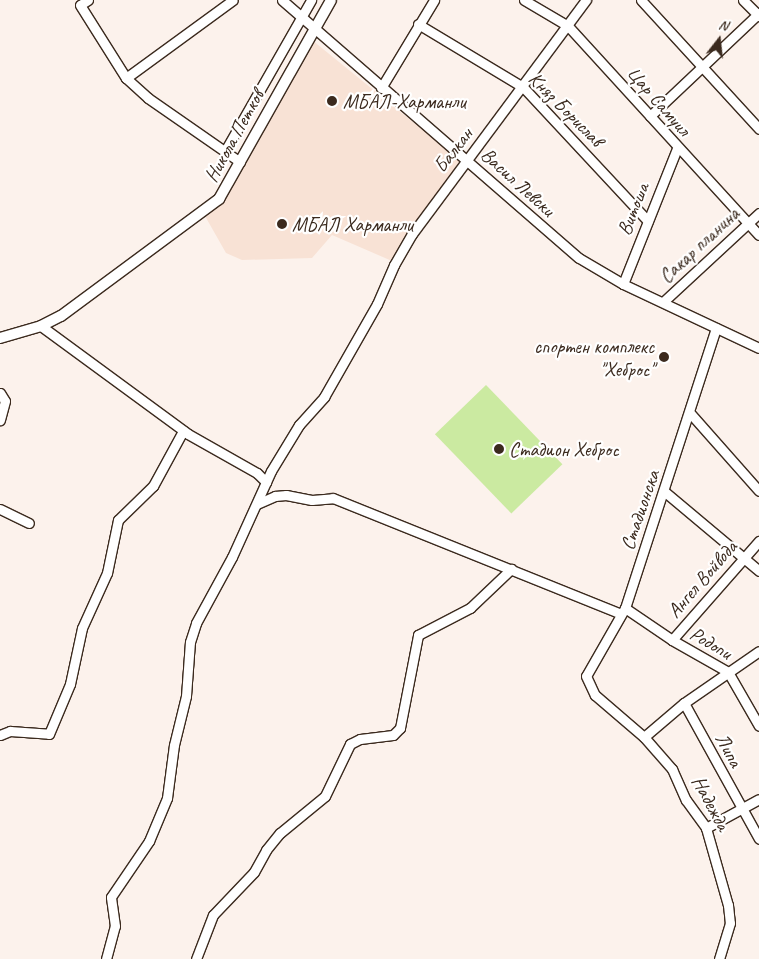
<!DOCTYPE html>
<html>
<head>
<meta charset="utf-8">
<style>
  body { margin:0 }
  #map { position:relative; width:759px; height:959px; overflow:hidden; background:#fcf2ec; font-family:Caveat,sans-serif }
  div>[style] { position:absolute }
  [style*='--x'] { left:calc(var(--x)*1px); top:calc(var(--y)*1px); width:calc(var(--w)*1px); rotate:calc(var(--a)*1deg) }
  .built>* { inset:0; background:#f8e2d5 }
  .green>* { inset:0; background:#cbeaa1; transform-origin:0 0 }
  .roads { filter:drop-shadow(1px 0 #3b2a1e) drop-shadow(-1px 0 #3b2a1e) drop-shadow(0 1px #3b2a1e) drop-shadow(0 -1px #3b2a1e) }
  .minor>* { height:9px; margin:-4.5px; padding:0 4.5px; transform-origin:4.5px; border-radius:4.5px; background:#fff }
  .tertiary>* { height:10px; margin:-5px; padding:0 5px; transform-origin:5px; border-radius:5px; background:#fff }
  .dots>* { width:14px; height:14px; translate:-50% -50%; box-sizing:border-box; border:2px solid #fff; border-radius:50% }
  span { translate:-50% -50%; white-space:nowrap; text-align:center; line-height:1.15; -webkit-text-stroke:4.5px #fff; paint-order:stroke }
  .poi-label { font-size:20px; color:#3b2a1e }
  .left { translate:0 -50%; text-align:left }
  .right { translate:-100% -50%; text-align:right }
  .street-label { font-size:20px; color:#3b2a1e }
  .north { position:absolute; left:694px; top:15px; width:50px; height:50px; -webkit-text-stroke:4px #fff; paint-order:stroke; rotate:16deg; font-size:14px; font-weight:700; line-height:20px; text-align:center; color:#3b2a1e }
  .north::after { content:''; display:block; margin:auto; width:18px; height:22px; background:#3b2a1e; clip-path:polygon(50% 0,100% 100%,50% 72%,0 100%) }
</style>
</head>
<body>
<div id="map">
  <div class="built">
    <i style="clip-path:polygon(312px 40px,462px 162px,392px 261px,332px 235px,312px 258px,242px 260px,226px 253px,205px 216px,224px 199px)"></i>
  </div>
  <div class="green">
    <i style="left:486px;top:385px;width:110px;height:71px;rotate:46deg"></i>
  </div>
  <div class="roads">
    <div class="minor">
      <i style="--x:88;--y:0;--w:9;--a:148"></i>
      <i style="--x:80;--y:5;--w:86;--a:57.8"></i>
      <i style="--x:126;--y:78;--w:30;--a:42"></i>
      <i style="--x:148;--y:98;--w:112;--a:34.8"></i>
      <i style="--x:282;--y:0;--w:393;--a:41"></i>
      <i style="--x:579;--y:258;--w:51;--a:30.6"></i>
      <i style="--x:623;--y:284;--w:150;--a:25.2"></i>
      <i style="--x:524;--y:0;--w:51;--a:30.6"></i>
      <i style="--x:568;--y:26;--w:283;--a:47.6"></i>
      <i style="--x:641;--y:0;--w:175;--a:47.5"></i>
      <i style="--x:743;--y:0;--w:23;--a:45"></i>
      <i style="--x:418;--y:24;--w:122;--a:31"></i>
      <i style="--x:523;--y:87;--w:183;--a:47"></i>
      <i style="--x:126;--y:78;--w:132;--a:-36.1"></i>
      <i style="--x:381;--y:88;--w:103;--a:-58.9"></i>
      <i style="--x:650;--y:116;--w:150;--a:-43.4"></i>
      <i style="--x:225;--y:151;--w:174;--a:-60.3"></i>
      <i style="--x:623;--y:284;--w:146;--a:-68.3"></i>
      <i style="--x:663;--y:302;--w:131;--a:-42.8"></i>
      <i style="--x:41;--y:326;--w:182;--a:36.3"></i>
      <i style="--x:188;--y:434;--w:79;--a:29.5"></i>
      <i style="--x:257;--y:473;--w:13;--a:45"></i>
      <i style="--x:716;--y:328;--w:294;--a:108"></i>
      <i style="--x:625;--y:608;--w:78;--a:119.8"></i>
      <i style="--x:586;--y:676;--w:21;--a:65"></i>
      <i style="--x:595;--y:695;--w:65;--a:40.6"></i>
      <i style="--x:644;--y:737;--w:43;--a:48.8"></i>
      <i style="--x:672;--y:769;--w:34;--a:66"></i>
      <i style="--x:686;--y:800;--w:34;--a:54"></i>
      <i style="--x:706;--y:828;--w:80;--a:74.1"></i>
      <i style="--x:728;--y:905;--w:18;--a:84"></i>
      <i style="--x:730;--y:923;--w:38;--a:107"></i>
      <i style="--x:0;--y:393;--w:9;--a:58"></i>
      <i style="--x:5;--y:401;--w:20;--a:105"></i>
      <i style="--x:690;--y:413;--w:104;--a:48.5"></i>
      <i style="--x:665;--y:492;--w:123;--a:40"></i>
      <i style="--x:257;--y:504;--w:20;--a:-24"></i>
      <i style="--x:275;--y:496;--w:11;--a:-5"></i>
      <i style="--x:286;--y:495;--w:26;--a:11"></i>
      <i style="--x:312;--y:500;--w:21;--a:-5"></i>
      <i style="--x:333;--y:498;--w:310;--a:21.9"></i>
      <i style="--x:0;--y:509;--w:32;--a:26"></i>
      <i style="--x:625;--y:608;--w:57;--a:34.2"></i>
      <i style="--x:672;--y:640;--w:64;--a:29.7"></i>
      <i style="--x:728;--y:672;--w:62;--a:60.1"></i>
      <i style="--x:672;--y:640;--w:132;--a:-48.7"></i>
      <i style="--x:684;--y:703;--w:155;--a:61.1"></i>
      <i style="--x:0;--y:735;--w:11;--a:-22"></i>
      <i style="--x:10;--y:731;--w:39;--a:4"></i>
      <i style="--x:49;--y:734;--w:54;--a:-67.2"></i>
      <i style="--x:70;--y:684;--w:57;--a:-77.9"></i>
      <i style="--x:82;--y:628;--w:60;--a:-65.6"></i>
      <i style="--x:107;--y:573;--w:54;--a:-78.3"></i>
      <i style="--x:118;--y:520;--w:49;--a:-44.2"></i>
      <i style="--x:153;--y:486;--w:63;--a:-61.4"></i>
      <i style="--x:644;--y:737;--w:52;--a:-40.4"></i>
      <i style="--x:684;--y:703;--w:91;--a:-34.7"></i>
      <i style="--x:706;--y:828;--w:60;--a:-28.7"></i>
      <i style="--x:106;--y:959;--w:34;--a:-75"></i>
      <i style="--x:115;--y:926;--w:29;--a:-98"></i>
      <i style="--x:111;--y:897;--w:68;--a:-55.8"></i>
      <i style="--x:149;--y:841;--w:47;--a:-67.3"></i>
      <i style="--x:167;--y:798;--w:53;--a:-82.5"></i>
      <i style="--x:174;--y:745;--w:50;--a:-76.2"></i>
      <i style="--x:186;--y:696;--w:54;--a:-85.8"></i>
      <i style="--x:190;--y:642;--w:20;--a:-72"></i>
      <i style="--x:196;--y:623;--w:75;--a:-61.4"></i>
      <i style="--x:232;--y:557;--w:94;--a:-65.6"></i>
      <i style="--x:271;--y:471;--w:54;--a:-58.7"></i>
      <i style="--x:299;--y:425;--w:38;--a:-48"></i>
      <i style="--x:324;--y:397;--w:107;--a:-60.3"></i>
      <i style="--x:377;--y:304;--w:43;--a:-66.4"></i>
      <i style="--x:394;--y:265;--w:36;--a:-60"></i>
      <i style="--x:412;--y:234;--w:292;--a:-53.4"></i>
      <i style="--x:196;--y:959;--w:47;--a:-68.9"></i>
      <i style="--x:213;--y:915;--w:59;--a:-46.4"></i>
      <i style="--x:254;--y:872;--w:25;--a:-61"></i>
      <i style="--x:266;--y:850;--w:22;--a:-51"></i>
      <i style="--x:280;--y:833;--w:58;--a:-39.4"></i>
      <i style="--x:325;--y:796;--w:58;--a:-64.3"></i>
      <i style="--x:350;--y:744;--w:11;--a:-27"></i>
      <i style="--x:360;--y:739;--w:33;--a:-7"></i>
      <i style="--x:393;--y:735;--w:10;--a:-45"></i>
      <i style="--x:400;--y:728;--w:95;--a:-79"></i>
      <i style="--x:418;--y:635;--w:59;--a:-27.4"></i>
      <i style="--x:470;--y:608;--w:57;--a:-43.6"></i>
    </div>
    <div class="tertiary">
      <i style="--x:0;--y:338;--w:43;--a:-16.3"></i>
      <i style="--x:41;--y:326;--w:22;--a:-27"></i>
      <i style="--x:61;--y:316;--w:197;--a:-36.5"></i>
      <i style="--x:219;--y:199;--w:228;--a:-60.6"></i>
    </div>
  </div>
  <div class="dots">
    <i style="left:332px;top:101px;background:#3b2a1e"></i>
    <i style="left:282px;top:224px;background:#3b2a1e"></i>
    <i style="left:664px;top:357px;background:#3b2a1e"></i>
    <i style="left:499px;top:449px;background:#3b2a1e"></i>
  </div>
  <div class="poi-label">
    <span class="left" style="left:343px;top:101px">МБАЛ-Харманли</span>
    <span class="left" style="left:292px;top:224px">МБАЛ Харманли</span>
    <span class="right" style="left:654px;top:358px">спортен комплекс<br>"Хеброс"</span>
    <span class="left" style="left:509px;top:449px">Стадион Хеброс</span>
  </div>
  <div class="street-label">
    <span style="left:659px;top:101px;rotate:49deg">Цар Самуил</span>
    <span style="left:566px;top:109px;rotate:45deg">Княз Борислав</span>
    <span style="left:234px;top:136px;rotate:-61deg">Никола Петков</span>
    <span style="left:453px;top:150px;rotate:-52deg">Балкан</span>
    <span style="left:518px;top:182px;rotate:42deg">Васил Левски</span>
    <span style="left:633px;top:209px;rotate:-68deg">Витоша</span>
    <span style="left:699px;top:245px;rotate:-43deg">Сакар планина</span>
    <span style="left:640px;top:510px;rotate:-71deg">Стадионска</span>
    <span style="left:702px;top:579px;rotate:-49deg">Ангел Войвода</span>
    <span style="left:711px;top:643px;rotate:31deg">Родопи</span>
    <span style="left:729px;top:750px;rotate:62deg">Липа</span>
    <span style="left:711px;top:803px;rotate:62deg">Надежда</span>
  </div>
  <div class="north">N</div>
</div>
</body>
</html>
